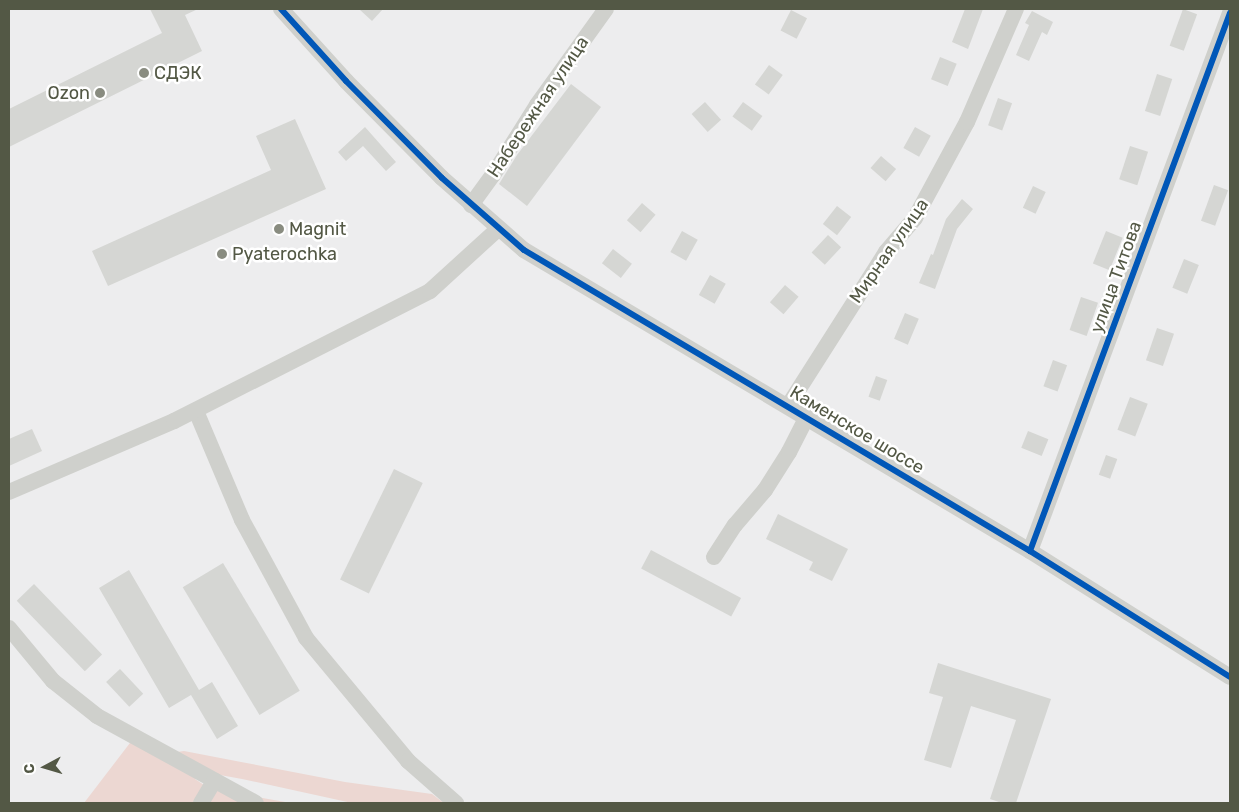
<!DOCTYPE html>
<html>
<head>
<meta charset="utf-8">
<style>
  body { margin:0 }
  #map { position:relative; width:1239px; height:812px; overflow:hidden; background:#ededee; font-family:Rubik,sans-serif }
  div>[style] { position:absolute }
  [style*='--x'] { left:calc(var(--x)*1px); top:calc(var(--y)*1px); width:calc(var(--w)*1px); rotate:calc(var(--a)*1deg) }
  .green>* { inset:0; background:#ecd7d2 }
  .building>* { inset:0; background:#d5d6d3; transform-origin:0 0 }
  .minor>* { height:16px; margin:-8px; padding:0 8px; transform-origin:8px; border-radius:8px; background:#cfd0cc }
  .cycleway>* { height:6px; margin:-3px; padding:0 3px; transform-origin:3px; border-radius:3px; background:#0057b8 }
  .dots>* { width:14px; height:14px; translate:-50% -50%; box-sizing:border-box; border:2px solid #fff; border-radius:50% }
  span { translate:-50% -50%; white-space:nowrap; text-align:center; line-height:1.15; -webkit-text-stroke:5px #fff; paint-order:stroke }
  .poi-label { font-size:18px; color:#535845 }
  .left { translate:0 -50%; text-align:left }
  .right { translate:-100% -50%; text-align:right }
  .street-label { font-size:18px; color:#535845 }
  .frame { position:absolute; inset:0; border:10px solid #535845; pointer-events:none }
  .north { position:absolute; left:20px; top:742px; width:50px; height:50px; -webkit-text-stroke:4px #fff; paint-order:stroke; rotate:264deg; font-size:14px; font-weight:700; line-height:20px; text-align:center; color:#535845 }
  .north::after { content:''; display:block; margin:auto; width:18px; height:22px; background:#535845; clip-path:polygon(50% 0,100% 100%,50% 72%,0 100%) }
</style>
</head>
<body>
<div id="map">
  <div class="green">
    <i style="clip-path:polygon(133px 739px,157px 755px,184px 751px,345px 782px,432px 794px,444px 803px,352px 803px,242px 779px,198px 771px,195px 779px,210px 789px,291px 803px,84px 803px)"></i>
  </div>
  <div class="building">
    <i style="clip-path:polygon(150px 9px,198px 9px,185px 15px,202px 51px,9px 147px,9px 109px,162px 33px)"></i>
    <i style="clip-path:polygon(359px 9px,383px 9px,372px 21px)"></i>
    <i style="clip-path:polygon(965px 9px,983px 9px,968px 49px,952px 42px)"></i>
    <i style="left:1183px;top:9px;width:15px;height:39px;rotate:20deg"></i>
    <i style="left:791px;top:10px;width:18px;height:23px;rotate:27deg"></i>
    <i style="clip-path:polygon(1032px 11px,1053px 22px,1047px 35px,1042px 32px,1029px 61px,1016px 55px,1029px 25px,1025px 23px)"></i>
    <i style="left:940px;top:57px;width:18px;height:24px;rotate:22deg"></i>
    <i style="left:769px;top:65px;width:17px;height:24px;rotate:36deg"></i>
    <i style="left:1157px;top:74px;width:16px;height:39px;rotate:18deg"></i>
    <i style="clip-path:polygon(571px 84px,601px 107px,527px 206px,499px 184px,517px 155px)"></i>
    <i style="left:998px;top:98px;width:15px;height:29px;rotate:20deg"></i>
    <i style="left:705px;top:102px;width:24px;height:18px;rotate:48deg"></i>
    <i style="left:743px;top:102px;width:24px;height:18px;rotate:36deg"></i>
    <i style="clip-path:polygon(295px 119px,326px 189px,108px 286px,92px 251px,271px 170px,256px 136px)"></i>
    <i style="clip-path:polygon(365px 127px,396px 162px,386px 171px,363px 146px,346px 161px,338px 152px)"></i>
    <i style="left:915px;top:127px;width:18px;height:24px;rotate:29deg"></i>
    <i style="left:1130px;top:146px;width:19px;height:35px;rotate:18deg"></i>
    <i style="left:881px;top:156px;width:20px;height:16px;rotate:41deg"></i>
    <i style="left:1214px;top:185px;width:15px;height:38px;rotate:20deg"></i>
    <i style="left:1033px;top:186px;width:14px;height:24px;rotate:25deg"></i>
    <i style="clip-path:polygon(962px 199px,973px 209px,957px 229px,935px 289px,919px 283px,931px 254px,933px 255px,946px 219px)"></i>
    <i style="left:642px;top:203px;width:18px;height:23px;rotate:41deg"></i>
    <i style="left:837px;top:206px;width:18px;height:23px;rotate:38deg"></i>
    <i style="left:682px;top:231px;width:18px;height:24px;rotate:29deg"></i>
    <i style="left:1106px;top:231px;width:18px;height:35px;rotate:22deg"></i>
    <i style="left:828px;top:235px;width:18px;height:24px;rotate:43deg"></i>
    <i style="left:613px;top:249px;width:24px;height:18px;rotate:38deg"></i>
    <i style="left:1184px;top:259px;width:16px;height:31px;rotate:22deg"></i>
    <i style="left:710px;top:275px;width:18px;height:23px;rotate:29deg"></i>
    <i style="left:785px;top:285px;width:18px;height:23px;rotate:41deg"></i>
    <i style="left:1081px;top:297px;width:18px;height:35px;rotate:19deg"></i>
    <i style="left:905px;top:313px;width:15px;height:28px;rotate:23deg"></i>
    <i style="left:1157px;top:328px;width:18px;height:34px;rotate:19deg"></i>
    <i style="left:1053px;top:360px;width:15px;height:28px;rotate:20deg"></i>
    <i style="left:876px;top:376px;width:12px;height:22px;rotate:20deg"></i>
    <i style="left:1130px;top:397px;width:19px;height:35px;rotate:21deg"></i>
    <i style="clip-path:polygon(32px 429px,42px 451px,9px 466px,9px 439px)"></i>
    <i style="left:1028px;top:431px;width:22px;height:18px;rotate:22deg"></i>
    <i style="left:1106px;top:455px;width:12px;height:21px;rotate:20deg"></i>
    <i style="left:394px;top:469px;width:32px;height:123px;rotate:26deg"></i>
    <i style="clip-path:polygon(778px 514px,848px 549px,832px 581px,809px 570px,813px 562px,766px 539px)"></i>
    <i style="left:651px;top:550px;width:102px;height:21px;rotate:28deg"></i>
    <i style="left:223px;top:563px;width:149px;height:47px;rotate:59deg"></i>
    <i style="clip-path:polygon(129px 570px,199px 690px,212px 682px,238px 726px,217px 739px,191px 695px,169px 708px,99px 588px)"></i>
    <i style="left:34px;top:584px;width:98px;height:24px;rotate:46deg"></i>
    <i style="clip-path:polygon(938px 663px,1051px 699px,1016px 803px,1002px 803px,990px 799px,1016px 720px,971px 706px,951px 768px,924px 760px,943px 697px,929px 693px)"></i>
    <i style="left:120px;top:669px;width:34px;height:19px;rotate:47deg"></i>
  </div>
  <div class="minor">
    <i style="--x:281;--y:9;--w:97;--a:47.9"></i>
    <i style="--x:346;--y:81;--w:136;--a:45.3"></i>
    <i style="--x:442;--y:178;--w:109;--a:41.3"></i>
    <i style="--x:524;--y:250;--w:589;--a:30.75"></i>
    <i style="--x:1030;--y:551;--w:236;--a:32.2"></i>
    <i style="--x:471;--y:205;--w:37;--a:-54"></i>
    <i style="--x:493;--y:175;--w:83;--a:-57.8"></i>
    <i style="--x:537;--y:105;--w:118;--a:-54.3"></i>
    <i style="--x:788;--y:406;--w:183;--a:-57.5"></i>
    <i style="--x:886;--y:252;--w:45;--a:-49.5"></i>
    <i style="--x:915;--y:218;--w:109;--a:-61.6"></i>
    <i style="--x:967;--y:122;--w:123;--a:-66.6"></i>
    <i style="--x:196;--y:411;--w:118;--a:67.1"></i>
    <i style="--x:242;--y:520;--w:134;--a:61.5"></i>
    <i style="--x:306;--y:638;--w:160;--a:50.3"></i>
    <i style="--x:408;--y:761;--w:64;--a:41.2"></i>
    <i style="--x:9;--y:492;--w:180;--a:-23.3"></i>
    <i style="--x:174;--y:421;--w:287;--a:-26.9"></i>
    <i style="--x:430;--y:291;--w:93;--a:-42.4"></i>
    <i style="--x:1030;--y:551;--w:574;--a:-69.61"></i>
    <i style="--x:714;--y:557;--w:38;--a:-57"></i>
    <i style="--x:735;--y:525;--w:46;--a:-49.4"></i>
    <i style="--x:765;--y:490;--w:45;--a:-57.7"></i>
    <i style="--x:789;--y:452;--w:39;--a:-63"></i>
    <i style="--x:9;--y:628;--w:69;--a:50.3"></i>
    <i style="--x:53;--y:681;--w:56;--a:38.5"></i>
    <i style="--x:97;--y:716;--w:181;--a:28.7"></i>
    <i style="--x:201;--y:803;--w:26;--a:-59"></i>
  </div>
  <div class="cycleway">
    <i style="--x:281;--y:9;--w:97;--a:47.9"></i>
    <i style="--x:346;--y:81;--w:136;--a:45.3"></i>
    <i style="--x:442;--y:178;--w:109;--a:41.3"></i>
    <i style="--x:524;--y:250;--w:589;--a:30.75"></i>
    <i style="--x:1030;--y:551;--w:236;--a:32.2"></i>
    <i style="--x:1030;--y:551;--w:574;--a:-69.61"></i>
  </div>
  <div class="dots">
    <i style="left:144px;top:73px;background:#898c80"></i>
    <i style="left:100px;top:93px;background:#898c80"></i>
    <i style="left:279px;top:229px;background:#898c80"></i>
    <i style="left:222px;top:254px;background:#898c80"></i>
  </div>
  <div class="poi-label">
    <span class="left" style="left:154px;top:73px">СДЭК</span>
    <span class="right" style="left:90px;top:93px">Ozon</span>
    <span class="left" style="left:289px;top:229px">Magnit</span>
    <span class="left" style="left:232px;top:254px">Pyaterochka</span>
  </div>
  <div class="street-label">
    <span style="left:538px;top:107px;rotate:-56deg">Набережная улица</span>
    <span style="left:889px;top:251px;rotate:-55deg">Мирная улица</span>
    <span style="left:1116px;top:277px;rotate:-70deg">улица Титова</span>
    <span style="left:857px;top:430px;rotate:31deg">Каменское шоссе</span>
  </div>
  <div class="frame"></div>
  <div class="north">С</div>
</div>
</body>
</html>
